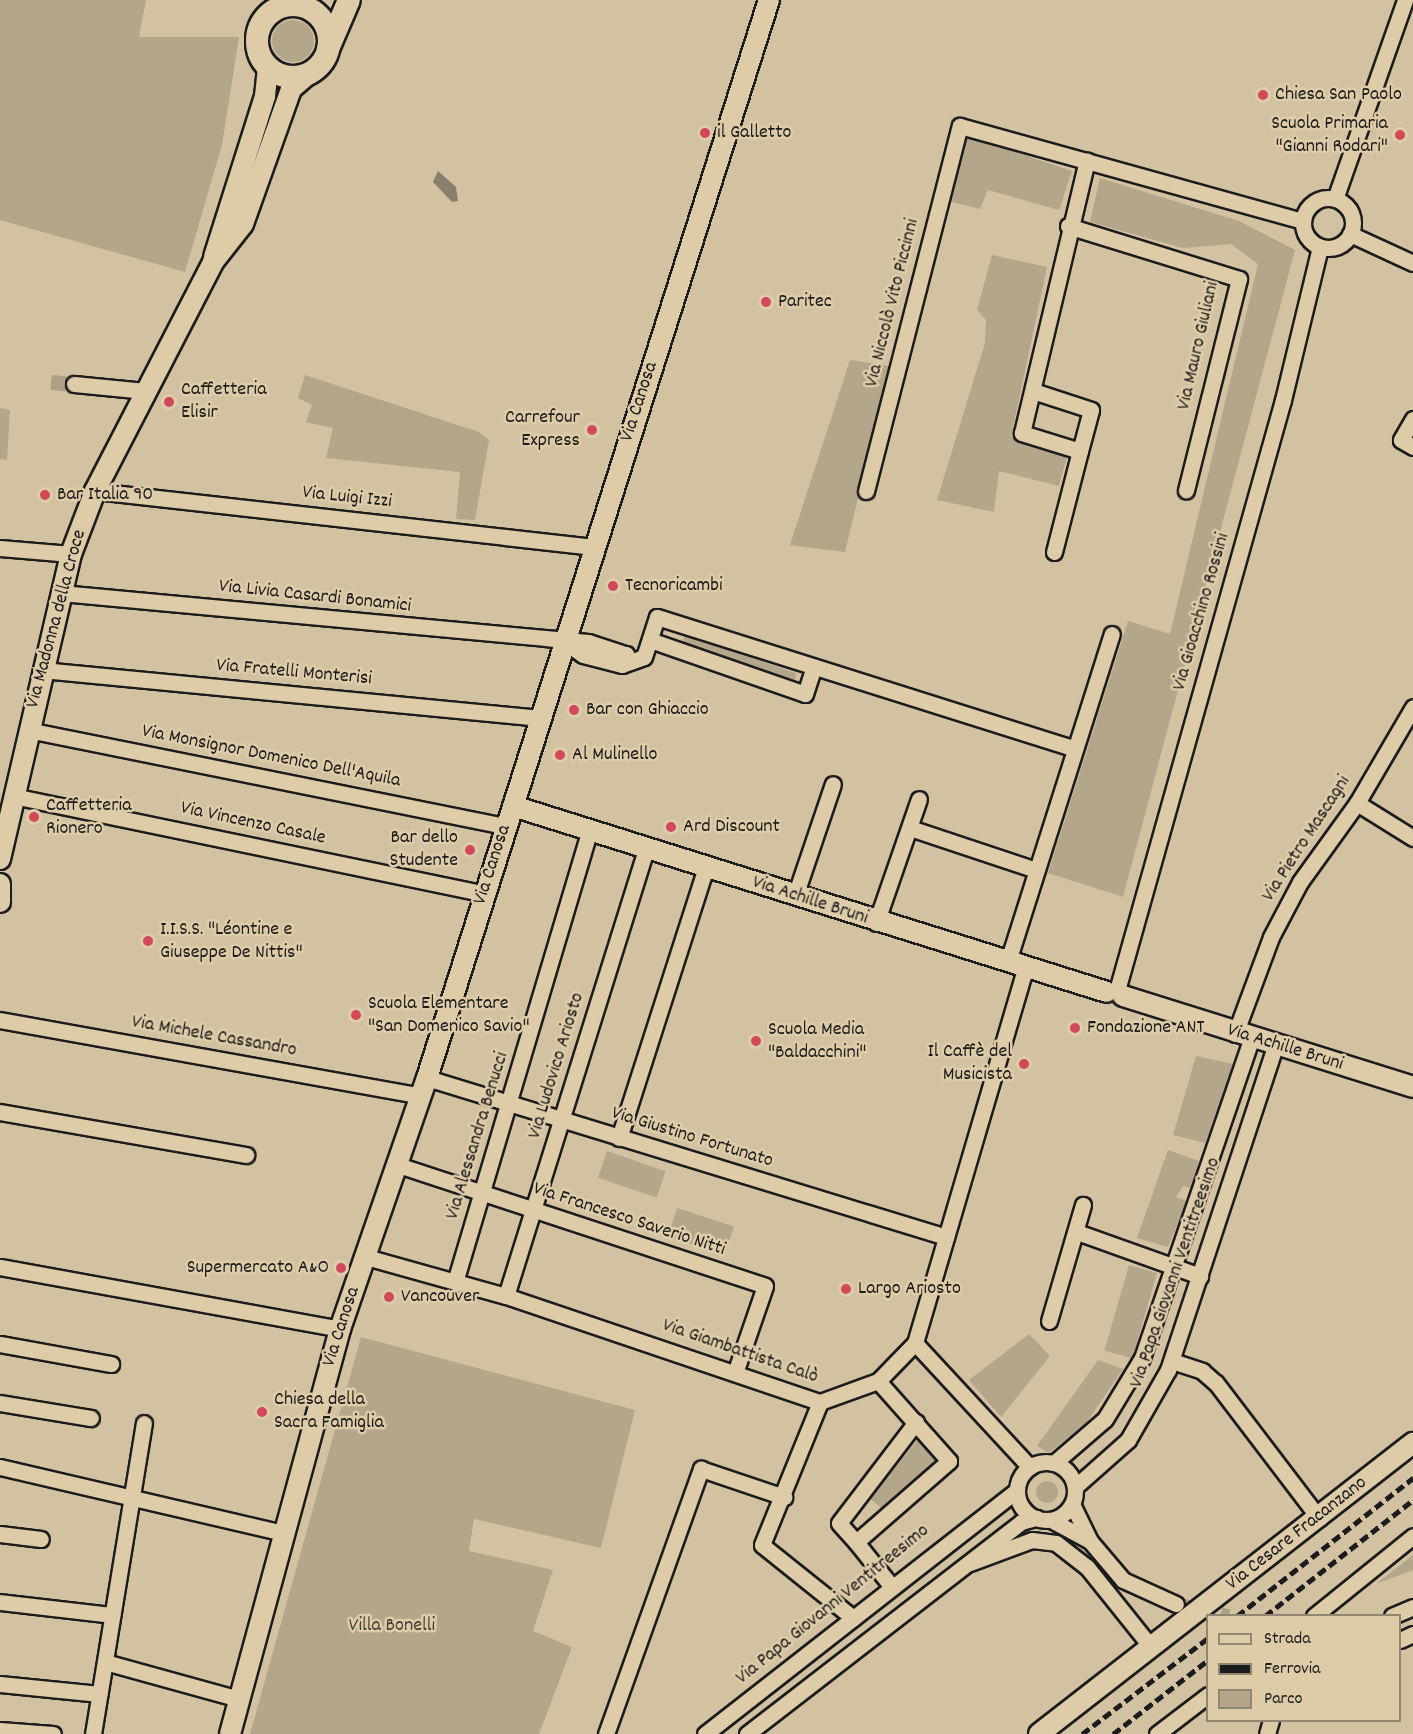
<!DOCTYPE html>
<html>
<head>
<meta charset="utf-8">
<style>
  body { margin:0 }
  #map { position:relative; width:1413px; height:1734px; overflow:hidden; background:#d2c2a1; font-family:Dekko,sans-serif }
  div>[style] { position:absolute }
  [style*='--x'] { left:calc(var(--x)*1px); top:calc(var(--y)*1px); width:calc(var(--w)*1px); rotate:calc(var(--a)*1deg) }
  .green>* { inset:0; background:#b4a68a; transform-origin:0 0 }
  .round { border-radius:50% }
  .water>* { inset:0; background:#8a7f6c }
  .minor-tunnel>* { height:15px; margin-top:-7.5px; transform-origin:0; background:repeating-linear-gradient(90deg,#aea186 0 15px,transparent 0 23px) }
  .roads { filter:drop-shadow(2px 0 #1c1c1c) drop-shadow(-2px 0 #1c1c1c) drop-shadow(0 2px #1c1c1c) drop-shadow(0 -2px #1c1c1c) }
  .minor>* { height:15px; margin:-7.5px; padding:0 7.5px; transform-origin:7.5px; border-radius:7.5px; background:#decca9 }
  .minor>.ring { margin:-7.5px; padding:0; box-sizing:content-box; background:none; border:15px solid #decca9; border-radius:50% }
  .tertiary>* { height:20px; margin:-10px; padding:0 10px; transform-origin:10px; border-radius:10px; background:#decca9 }
  .secondary>* { height:22px; margin:-11px; padding:0 11px; transform-origin:11px; border-radius:11px; background:#decca9 }
  .secondary>.ring { margin:-11px; padding:0; box-sizing:content-box; background:none; border:22px solid #decca9; border-radius:50% }
  .rail>* { height:4.5px; margin-top:-2.25px; transform-origin:0; background:repeating-linear-gradient(90deg,#1c1c1c 0 9px,transparent 0 13.5px) }
  .dots>* { width:16px; height:16px; translate:-50% -50%; box-sizing:border-box; border:3px solid #decca9; border-radius:50% }
  span { translate:-50% -50%; white-space:nowrap; text-align:center; line-height:1.15; -webkit-text-stroke:5px #decca9; paint-order:stroke }
  .poi-label { font-size:20px; color:#1c1c1c }
  .left { translate:0 -50%; text-align:left }
  .right { translate:-100% -50%; text-align:right }
  .street-label { font-size:20px; color:#1c1c1c }
  .park-label { font-size:20px; color:#423e38 }
  .legend { position:absolute; left:1206px; top:1614px; width:195px; height:108px; box-sizing:border-box; background:#decca9; border:2px solid #908671; margin:0; padding:8px 10px; list-style:none; font-size:18px; color:#1c1c1c }
  .legend li { display:flex; align-items:center; gap:12px; height:30px }
  .legend b { width:30px; border:2px solid #908671 }
</style>
</head>
<body>
<div id="map">
  <div class="green">
    <i style="clip-path:polygon(0 0,146px 0,139px 37px,239px 37px,222px 145px,185px 272px,0 220px)"></i>
    <i class="round" style="left:272px;top:20px;width:42px;height:42px"></i>
    <i style="clip-path:polygon(965px 135px,1072px 171px,1059px 210px,988px 190px,980px 209px,948px 201px)"></i>
    <i style="clip-path:polygon(1100px 178px,1239px 221px,1295px 250px,1123px 897px,1048px 873px,1128px 621px,1170px 634px,1258px 264px,1231px 244px,1183px 248px,1090px 222px)"></i>
    <i style="clip-path:polygon(992px 255px,1047px 267px,1011px 437px,1067px 456px,1059px 486px,999px 471px,994px 512px,937px 500px,985px 343px,986px 320px,977px 310px)"></i>
    <i style="clip-path:polygon(850px 360px,890px 366px,845px 552px,790px 545px)"></i>
    <i style="clip-path:polygon(305px 375px,479px 432px,489px 440px,475px 520px,456px 519px,460px 472px,326px 458px,333px 428px,306px 422px,312px 405px,298px 398px)"></i>
    <i style="clip-path:polygon(0 408px,10px 410px,7px 460px,0 459px)"></i>
    <i style="left:685px;top:635px;width:118px;height:11px;rotate:19deg"></i>
    <i style="clip-path:polygon(1196px 1056px,1233px 1064px,1205px 1143px,1173px 1135px)"></i>
    <i style="clip-path:polygon(1168px 1150px,1199px 1161px,1191px 1188px,1183px 1186px,1176px 1197px,1187px 1201px,1168px 1247px,1137px 1238px)"></i>
    <i style="left:607px;top:1151px;width:62px;height:28px;rotate:19deg"></i>
    <i style="left:677px;top:1208px;width:60px;height:30px;rotate:18deg"></i>
    <i style="left:1129px;top:1265px;width:29px;height:89px;rotate:16deg"></i>
    <i style="clip-path:polygon(1029px 1334px,1050px 1356px,1001px 1417px,969px 1380px)"></i>
    <i style="clip-path:polygon(361px 1337px,635px 1410px,601px 1548px,474px 1519px,469px 1551px,553px 1570px,533px 1631px,572px 1647px,539px 1734px,250px 1734px)"></i>
    <i style="clip-path:polygon(1098px 1360px,1123px 1369px,1087px 1422px,1049px 1453px,1037px 1446px)"></i>
    <i style="clip-path:polygon(919px 1438px,941px 1461px,884px 1510px,870px 1499px)"></i>
    <i class="round" style="left:1036px;top:1481px;width:22px;height:22px"></i>
    <i style="clip-path:polygon(1413px 1555px,1413px 1570px,1376px 1584px)"></i>
  </div>
  <div class="water">
    <i style="clip-path:polygon(438px 171px,456px 187px,458px 201px,452px 202px,433px 182px)"></i>
  </div>
  <div class="minor-tunnel">
    <i style="--x:51;--y:382;--w:23;--a:5"></i>
    <i style="--x:1176;--y:1604;--w:54;--a:12.8"></i>
  </div>
  <div class="roads">
    <div class="minor">
      <i class="ring" style="left:1303px;top:198px;width:35px;height:35px"></i>
      <i style="--x:1335;--y:199;--w:211;--a:-70.6"></i>
      <i style="--x:1068;--y:226;--w:179;--a:17.2"></i>
      <i style="--x:1239;--y:279;--w:218;--a:104.1"></i>
      <i style="--x:1350;--y:234;--w:69;--a:24.7"></i>
      <i style="--x:74;--y:384;--w:72;--a:5.6"></i>
      <i style="--x:1033;--y:391;--w:61;--a:18.1"></i>
      <i style="--x:1091;--y:410;--w:42;--a:105"></i>
      <i style="--x:1413;--y:419;--w:24;--a:120"></i>
      <i style="--x:1401;--y:440;--w:14;--a:30"></i>
      <i style="--x:95;--y:491;--w:502;--a:6.4"></i>
      <i style="--x:866;--y:491;--w:377;--a:-75.6"></i>
      <i style="--x:960;--y:126;--w:356;--a:15.5"></i>
      <i style="--x:0;--y:548;--w:71;--a:4.8"></i>
      <i style="--x:1054;--y:552;--w:104;--a:-75.6"></i>
      <i style="--x:1080;--y:451;--w:61;--a:-162.8"></i>
      <i style="--x:1022;--y:433;--w:280;--a:-76.6"></i>
      <i style="--x:61;--y:593;--w:529;--a:5.31"></i>
      <i style="--x:588;--y:642;--w:40;--a:18"></i>
      <i style="--x:626;--y:654;--w:8;--a:67"></i>
      <i style="--x:650;--y:640;--w:164;--a:19.2"></i>
      <i style="--x:805;--y:694;--w:25;--a:-72"></i>
      <i style="--x:565;--y:642;--w:22;--a:36"></i>
      <i style="--x:583;--y:655;--w:40;--a:14.4"></i>
      <i style="--x:622;--y:665;--w:23;--a:-20"></i>
      <i style="--x:644;--y:657;--w:42;--a:-72"></i>
      <i style="--x:657;--y:617;--w:438;--a:17.5"></i>
      <i style="--x:42;--y:670;--w:501;--a:5.49"></i>
      <i style="--x:28;--y:730;--w:488;--a:11.4"></i>
      <i style="--x:13;--y:796;--w:480;--a:11.7"></i>
      <i style="--x:1357;--y:803;--w:66;--a:32"></i>
      <i style="--x:910;--y:828;--w:133;--a:18.4"></i>
      <i style="--x:795;--y:896;--w:118;--a:-71.3"></i>
      <i style="--x:876;--y:923;--w:131;--a:-70.9"></i>
      <i style="--x:1008;--y:961;--w:343;--a:-72.4"></i>
      <i style="--x:1118;--y:987;--w:610;--a:-74.3"></i>
      <i style="--x:1283;--y:400;--w:157;--a:-76.4"></i>
      <i style="--x:0;--y:1020;--w:428;--a:10.2"></i>
      <i style="--x:1235;--y:1034;--w:103;--a:-69.6"></i>
      <i style="--x:1271;--y:937;--w:62;--a:-62.2"></i>
      <i style="--x:1300;--y:882;--w:97;--a:-54.2"></i>
      <i style="--x:1357;--y:803;--w:111;--a:-59.7"></i>
      <i style="--x:427;--y:1078;--w:543;--a:17.03"></i>
      <i style="--x:0;--y:1112;--w:250;--a:9.9"></i>
      <i style="--x:619;--y:1138;--w:285;--a:-72.2"></i>
      <i style="--x:398;--y:1165;--w:386;--a:18.2"></i>
      <i style="--x:765;--y:1286;--w:89;--a:109"></i>
      <i style="--x:1077;--y:1232;--w:131;--a:19.7"></i>
      <i style="--x:366;--y:1257;--w:145;--a:15.6"></i>
      <i style="--x:506;--y:1296;--w:331;--a:18.7"></i>
      <i style="--x:820;--y:1402;--w:62;--a:-19.9"></i>
      <i style="--x:878;--y:1381;--w:53;--a:-45.8"></i>
      <i style="--x:915;--y:1343;--w:393;--a:-73.6"></i>
      <i style="--x:0;--y:1267;--w:346;--a:10.3"></i>
      <i style="--x:455;--y:1282;--w:473;--a:-73.4"></i>
      <i style="--x:506;--y:1296;--w:469;--a:-72.6"></i>
      <i style="--x:1049;--y:1321;--w:121;--a:-73.7"></i>
      <i style="--x:915;--y:1343;--w:169;--a:47.2"></i>
      <i style="--x:0;--y:1344;--w:113;--a:10.2"></i>
      <i style="--x:1172;--y:1361;--w:32;--a:18"></i>
      <i style="--x:1202;--y:1371;--w:18;--a:41"></i>
      <i style="--x:1216;--y:1383;--w:170;--a:52.7"></i>
      <i style="--x:878;--y:1381;--w:107;--a:48.4"></i>
      <i style="--x:949;--y:1461;--w:123;--a:138.9"></i>
      <i style="--x:856;--y:1542;--w:58;--a:51.3"></i>
      <i style="--x:820;--y:1402;--w:154;--a:112.1"></i>
      <i style="--x:762;--y:1545;--w:117;--a:38.7"></i>
      <i style="--x:0;--y:1403;--w:92;--a:9.4"></i>
      <i class="ring" style="left:1017px;top:1462px;width:43px;height:43px"></i>
      <i style="--x:1054;--y:1463;--w:67;--a:-40.8"></i>
      <i style="--x:1105;--y:1419;--w:71;--a:-58.8"></i>
      <i style="--x:1142;--y:1358;--w:337;--a:-71.1"></i>
      <i style="--x:0;--y:1467;--w:291;--a:13.1"></i>
      <i style="--x:1075;--y:1487;--w:71;--a:-41.6"></i>
      <i style="--x:1128;--y:1440;--w:81;--a:-60.3"></i>
      <i style="--x:1168;--y:1370;--w:340;--a:-71.7"></i>
      <i style="--x:1072;--y:1504;--w:41;--a:64.1"></i>
      <i style="--x:1090;--y:1541;--w:51;--a:49.8"></i>
      <i style="--x:1123;--y:1580;--w:58;--a:24.4"></i>
      <i style="--x:1051;--y:1520;--w:44;--a:28.3"></i>
      <i style="--x:0;--y:1534;--w:41;--a:7"></i>
      <i style="--x:856;--y:1542;--w:25;--a:-132"></i>
      <i style="--x:839;--y:1523;--w:127;--a:-52.7"></i>
      <i style="--x:970;--y:1563;--w:66;--a:-20.4"></i>
      <i style="--x:1032;--y:1540;--w:24;--a:7"></i>
      <i style="--x:1056;--y:1543;--w:39;--a:38"></i>
      <i style="--x:1087;--y:1567;--w:102;--a:51.3"></i>
      <i style="--x:0;--y:1602;--w:113;--a:6.6"></i>
      <i style="--x:1314;--y:1616;--w:127;--a:-38.9"></i>
      <i style="--x:1392;--y:1616;--w:23;--a:-23"></i>
      <i style="--x:1400;--y:1640;--w:14;--a:-25"></i>
      <i style="--x:105;--y:1662;--w:139;--a:15.4"></i>
      <i style="--x:0;--y:1684;--w:100;--a:5.7"></i>
      <i style="--x:0;--y:1730;--w:53;--a:4.3"></i>
      <i style="--x:93;--y:1734;--w:315;--a:-80.7"></i>
      <i style="--x:606;--y:1734;--w:282;--a:-70.3"></i>
      <i style="--x:701;--y:1469;--w:88;--a:18.6"></i>
      <i style="--x:705;--y:1734;--w:396;--a:-38"></i>
      <i style="--x:747;--y:1734;--w:346;--a:-37.7"></i>
      <i style="--x:1021;--y:1522;--w:16;--a:-15"></i>
      <i style="--x:1157;--y:1734;--w:64;--a:-37.4"></i>
      <i style="--x:1267;--y:1734;--w:15;--a:-74"></i>
    </div>
    <div class="tertiary">
      <i style="--x:214;--y:257;--w:169;--a:-72.4"></i>
      <i style="--x:265;--y:96;--w:29;--a:-84"></i>
      <i style="--x:513;--y:806;--w:622;--a:17.39"></i>
      <i style="--x:0;--y:859;--w:313;--a:-76.9"></i>
      <i style="--x:71;--y:554;--w:67;--a:-69.1"></i>
      <i style="--x:95;--y:491;--w:258;--a:-62.7"></i>
      <i style="--x:213;--y:262;--w:48;--a:-51.7"></i>
      <i style="--x:243;--y:224;--w:143;--a:-70.4"></i>
      <i style="--x:291;--y:89;--w:23;--a:-41"></i>
      <i style="--x:0;--y:884;--w:18;--a:90"></i>
      <i style="--x:1123;--y:996;--w:304;--a:17.4"></i>
      <i style="--x:230;--y:1734;--w:420;--a:-74.8"></i>
      <i style="--x:340;--y:1329;--w:266;--a:-70.9"></i>
      <i style="--x:427;--y:1078;--w:1131;--a:-72.4"></i>
      <i style="--x:1039;--y:1734;--w:474;--a:-37.9"></i>
    </div>
    <div class="secondary">
      <i class="ring" style="left:257px;top:5px;width:50px;height:50px"></i>
      <i style="--x:328;--y:49;--w:53;--a:-66.8"></i>
    </div>
  </div>
  <div class="rail">
    <i style="--x:1237;--y:1616;--w:224;--a:-38.1"></i>
    <i style="--x:1265;--y:1616;--w:188;--a:-38.1"></i>
    <i style="--x:1082;--y:1734;--w:158;--a:-37.3"></i>
    <i style="--x:1113;--y:1734;--w:120;--a:-37.9"></i>
  </div>
  <div class="dots">
    <i style="left:1263px;top:95px;background:#d1495b"></i>
    <i style="left:705px;top:133px;background:#d1495b"></i>
    <i style="left:1400px;top:135px;background:#d1495b"></i>
    <i style="left:766px;top:302px;background:#d1495b"></i>
    <i style="left:169px;top:402px;background:#d1495b"></i>
    <i style="left:592px;top:430px;background:#d1495b"></i>
    <i style="left:45px;top:495px;background:#d1495b"></i>
    <i style="left:613px;top:586px;background:#d1495b"></i>
    <i style="left:574px;top:710px;background:#d1495b"></i>
    <i style="left:560px;top:755px;background:#d1495b"></i>
    <i style="left:34px;top:817px;background:#d1495b"></i>
    <i style="left:671px;top:827px;background:#d1495b"></i>
    <i style="left:470px;top:850px;background:#d1495b"></i>
    <i style="left:148px;top:941px;background:#d1495b"></i>
    <i style="left:356px;top:1015px;background:#d1495b"></i>
    <i style="left:1075px;top:1028px;background:#d1495b"></i>
    <i style="left:756px;top:1041px;background:#d1495b"></i>
    <i style="left:1024px;top:1064px;background:#d1495b"></i>
    <i style="left:341px;top:1268px;background:#d1495b"></i>
    <i style="left:846px;top:1289px;background:#d1495b"></i>
    <i style="left:389px;top:1297px;background:#d1495b"></i>
    <i style="left:262px;top:1412px;background:#d1495b"></i>
  </div>
  <div class="poi-label">
    <span class="left" style="left:1275px;top:95px">Chiesa San Paolo</span>
    <span class="right" style="left:1388px;top:136px">Scuola Primaria<br>"Gianni Rodari"</span>
    <span class="left" style="left:717px;top:133px">il Galletto</span>
    <span class="left" style="left:778px;top:302px">Paritec</span>
    <span class="left" style="left:181px;top:402px">Caffetteria<br>Elisir</span>
    <span class="right" style="left:580px;top:430px">Carrefour<br>Express</span>
    <span class="left" style="left:57px;top:495px">Bar Italia 90</span>
    <span class="left" style="left:625px;top:586px">Tecnoricambi</span>
    <span class="left" style="left:586px;top:710px">Bar con Ghiaccio</span>
    <span class="left" style="left:572px;top:755px">Al Mulinello</span>
    <span class="left" style="left:46px;top:818px">Caffetteria<br>Rionero</span>
    <span class="left" style="left:683px;top:827px">Ard Discount</span>
    <span class="right" style="left:458px;top:850px">Bar dello<br>Studente</span>
    <span class="left" style="left:160px;top:942px">I.I.S.S. "Léontine e<br>Giuseppe De Nittis"</span>
    <span class="left" style="left:368px;top:1016px">Scuola Elementare<br>"San Domenico Savio"</span>
    <span class="left" style="left:1087px;top:1028px">Fondazione ANT</span>
    <span class="left" style="left:768px;top:1042px">Scuola Media<br>"Baldacchini"</span>
    <span class="right" style="left:1012px;top:1064px">Il Caffè del<br>Musicista</span>
    <span class="right" style="left:329px;top:1268px">Supermercato A&amp;O</span>
    <span class="left" style="left:858px;top:1289px">Largo Ariosto</span>
    <span class="left" style="left:401px;top:1297px">Vancouver</span>
    <span class="left" style="left:274px;top:1412px">Chiesa della<br>Sacra Famiglia</span>
  </div>
  <div class="street-label">
    <span style="left:893px;top:303px;rotate:-76deg">Via Niccolò Vito Piccinni</span>
    <span style="left:1199px;top:346px;rotate:-77deg">Via Mauro Giuliani</span>
    <span style="left:640px;top:402px;rotate:-72deg">Via Canosa</span>
    <span style="left:347px;top:498px;rotate:6deg">Via Luigi Izzi</span>
    <span style="left:315px;top:597px;rotate:6deg">Via Livia Casardi Bonamici</span>
    <span style="left:1202px;top:612px;rotate:-74deg">Via Gioacchino Rossini</span>
    <span style="left:57px;top:619px;rotate:-75deg">Via Madonna della Croce</span>
    <span style="left:294px;top:673px;rotate:5deg">Via Fratelli Monterisi</span>
    <span style="left:271px;top:757px;rotate:11deg">Via Monsignor Domenico Dell'Aquila</span>
    <span style="left:253px;top:824px;rotate:12deg">Via Vincenzo Casale</span>
    <span style="left:1307px;top:839px;rotate:-57deg">Via Pietro Mascagni</span>
    <span style="left:493px;top:865px;rotate:-72deg">Via Canosa</span>
    <span style="left:810px;top:901px;rotate:18deg">Via Achille Bruni</span>
    <span style="left:214px;top:1037px;rotate:10deg">Via Michele Cassandro</span>
    <span style="left:1285px;top:1048px;rotate:17deg">Via Achille Bruni</span>
    <span style="left:557px;top:1066px;rotate:-73deg">Via Ludovico Ariosto</span>
    <span style="left:478px;top:1136px;rotate:-73deg">Via Alessandra Benucci</span>
    <span style="left:692px;top:1138px;rotate:17deg">Via Giustino Fortunato</span>
    <span style="left:629px;top:1220px;rotate:18deg">Via Francesco Saverio Nitti</span>
    <span style="left:1176px;top:1273px;rotate:-71deg">Via Papa Giovanni Ventitreesimo</span>
    <span style="left:342px;top:1327px;rotate:-72deg">Via Canosa</span>
    <span style="left:740px;top:1352px;rotate:19deg">Via Giambattista Calò</span>
    <span style="left:1297px;top:1534px;rotate:-38deg">Via Cesare Fracanzano</span>
    <span style="left:833px;top:1605px;rotate:-39deg">Via Papa Giovanni Ventitreesimo</span>
  </div>
  <div class="park-label">
    <span style="left:392px;top:1626px">Villa Bonelli</span>
  </div>
  <ul class="legend">
  <li><b style="height:8px;background:#decca9"></b>Strada</li>
  <li><b style="height:8px;background:#1c1c1c"></b>Ferrovia</li>
  <li><b style="height:16px;background:#b4a68a"></b>Parco</li>
  </ul>
</div>
</body>
</html>
